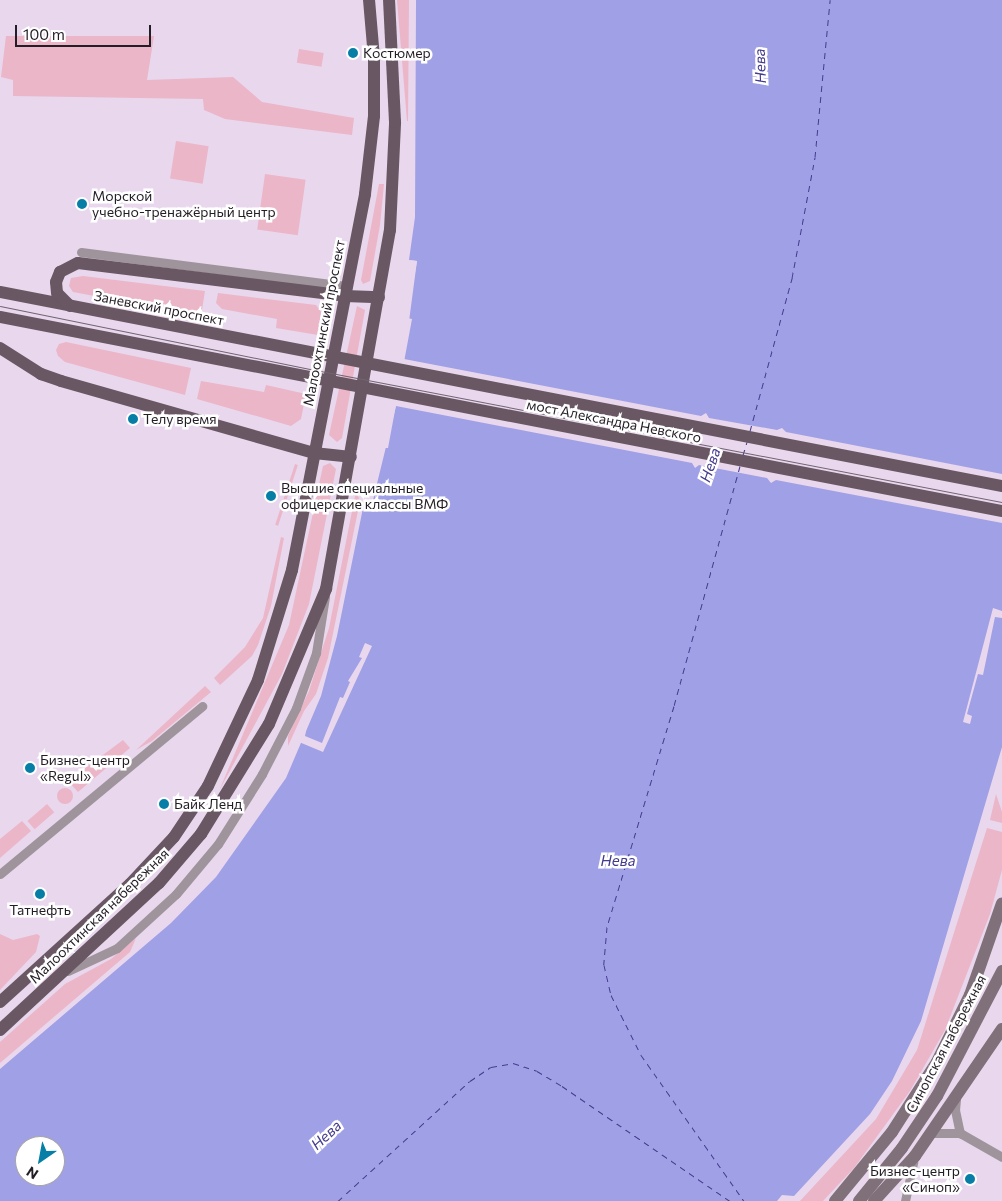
<!DOCTYPE html>
<html>
<head>
<meta charset="utf-8">
<style>
  body { margin:0 }
  #map { position:relative; width:1002px; height:1201px; overflow:hidden; background:#e9d7ed; font-family:Commissioner,sans-serif }
  div>[style] { position:absolute }
  [style*='--x'] { left:calc(var(--x)*1px); top:calc(var(--y)*1px); width:calc(var(--w)*1px); rotate:calc(var(--a)*1deg) }
  .green>* { inset:0; background:#ebb6c8; transform-origin:0 0 }
  .round { border-radius:50% }
  .water>* { inset:0; background:#a0a0e6 }
  .pier>* { inset:0; background:#e9d7ed }
  .ferry>* { height:1px; margin-top:-0.5px; transform-origin:0; background:repeating-linear-gradient(90deg,#433b8d 0 6px,transparent 0 11px) }
  .minor>* { height:9px; margin:-4.5px; padding:0 4.5px; transform-origin:4.5px; border-radius:4.5px; background:#9f949b }
  .secondary>* { height:12px; margin:-6px; padding:0 6px; transform-origin:6px; border-radius:6px; background:#7f707a }
  .primary>* { height:12px; margin:-6px; padding:0 6px; transform-origin:6px; border-radius:6px; background:#695763 }
  .tram>* { height:1px; margin:-0.5px; padding:0 0.5px; transform-origin:0.5px; border-radius:0.5px; background:#6f6472 }
  .dots>* { width:14px; height:14px; translate:-50% -50%; box-sizing:border-box; border:2px solid #fff; border-radius:50% }
  span { translate:-50% -50%; white-space:nowrap; text-align:center; line-height:1.15; -webkit-text-stroke:5px #fff; paint-order:stroke }
  .poi-label { font-size:14px; color:#231d25 }
  .left { translate:0 -50%; text-align:left }
  .right { translate:-100% -50%; text-align:right }
  .street-label { font-size:14px; color:#231d25 }
  .water-label { font-size:15px; color:#433b8d; font-style:italic }
  .north { position:absolute; left:15px; top:1136px; width:50px; height:50px; box-sizing:border-box; background:#fff; border:1px solid #a7a5a8; border-radius:50%; rotate:213deg; font-size:14px; font-weight:700; line-height:20px; text-align:center; color:#231d25 }
  .north::after { content:''; display:block; margin:auto; width:18px; height:22px; background:#067ea5; clip-path:polygon(50% 0,100% 100%,50% 72%,0 100%) }
  .scale { position:absolute; left:15px; top:25px; width:136px; height:22px; box-sizing:border-box; border:2px solid #231d25; border-top:0; padding-left:6px; font-size:15px; line-height:18px; white-space:nowrap; color:#231d25; -webkit-text-stroke:4px #fff; paint-order:stroke }
</style>
</head>
<body>
<div id="map">
  <div class="green">
    <i style="clip-path:polygon(397px 0,409px 0,408px 121px,407px 121px)"></i>
    <i style="clip-path:polygon(6px 36px,154px 36px,147px 80px,233px 77px,262px 102px,354px 118px,352px 135px,225px 119px,204px 110px,203px 99px,13px 96px,13px 80px,1px 77px)"></i>
    <i style="left:299px;top:49px;width:25px;height:14px;rotate:9deg"></i>
    <i style="left:176px;top:141px;width:33px;height:38px;rotate:9deg"></i>
    <i style="left:265px;top:174px;width:41px;height:56px;rotate:8deg"></i>
    <i style="clip-path:polygon(379px 184px,384px 184px,380px 225px,370px 281px,363px 284px,361px 280px)"></i>
    <i style="clip-path:polygon(83px 276px,205px 291px,201px 316px,73px 292px,69px 286px,71px 278px)"></i>
    <i style="clip-path:polygon(218px 293px,316px 305px,322px 313px,318px 335px,276px 328px,277px 319px,222px 309px,216px 303px)"></i>
    <i style="clip-path:polygon(357px 306px,365px 310px,342px 438px,337px 442px,329px 435px)"></i>
    <i style="clip-path:polygon(66px 342px,191px 368px,185px 395px,65px 362px,58px 356px,56px 350px,59px 344px)"></i>
    <i style="clip-path:polygon(201px 381px,264px 392px,266px 385px,306px 394px,301px 419px,291px 426px,197px 399px)"></i>
    <i style="clip-path:polygon(330px 463px,336px 469px,309px 604px,282px 674px,219px 791px,289px 625px,323px 466px)"></i>
    <i style="left:295px;top:464px;width:3px;height:64px;rotate:18deg"></i>
    <i style="clip-path:polygon(356px 491px,360px 501px,328px 658px,316px 694px,304px 711px,288px 746px,288px 736px,309px 691px,329px 628px)"></i>
    <i style="clip-path:polygon(281px 537px,284px 538px,271px 606px,258px 645px,252px 656px,220px 685px,214px 678px,245px 647px,263px 618px)"></i>
    <i style="clip-path:polygon(205px 686px,211px 692px,152px 741px,136px 750px)"></i>
    <i style="clip-path:polygon(123px 740px,130px 748px,78px 792px,68px 781px)"></i>
    <i class="round" style="left:57px;top:788px;width:16px;height:16px"></i>
    <i style="clip-path:polygon(996px 794px,1002px 812px,1002px 823px,990px 820px)"></i>
    <i style="left:47px;top:804px;width:11px;height:26px;rotate:49deg"></i>
    <i style="clip-path:polygon(22px 821px,31px 831px,0 858px,0 839px)"></i>
    <i style="clip-path:polygon(987px 828px,1002px 832px,1002px 870px,990px 914px,945px 1030px,910px 1091px,854px 1168px,823px 1201px,800px 1201px,876px 1119px,917px 1050px)"></i>
    <i style="clip-path:polygon(0 934px,13px 940px,37px 934px,40px 936px,36px 952px,0 990px)"></i>
    <i style="clip-path:polygon(136px 938px,130px 952px,0 1063px,0 1042px,65px 984px,111px 959px)"></i>
  </div>
  <div class="water">
    <i style="clip-path:polygon(evenodd,416px 0,1002px 0,1002px 747px,921px 1021px,892px 1081px,870px 1114px,794px 1196px,782px 1195px,777px 1201px,0 1201px,0 1069px,171px 923px,216px 877px,286px 778px,321px 696px,337px 636px,364px 503px,372px 504px,384px 448px,388px 448px,412px 319px,407px 318px,417px 261px,409px 260px,415px 217px,416px 0,25px 1146px,55px 1146px,55px 1176px,25px 1176px,25px 1146px)"></i>
  </div>
  <div class="pier">
    <i style="clip-path:polygon(409px 260px,417px 261px,404px 359px,701px 416px,706px 413px,709px 418px,777px 430px,782px 428px,786px 432px,1002px 474px,1002px 523px,776px 480px,771px 483px,767px 478px,699px 465px,695px 468px,692px 463px,396px 406px,372px 504px,364px 503px,370px 501px,381px 447px,386px 446px,409px 321px,405px 318px,414px 263px)"></i>
    <i style="clip-path:polygon(993px 608px,1002px 611px,1002px 618px,995px 617px,983px 675px,978px 674px,967px 714px,972px 716px,970px 724px,963px 722px)"></i>
    <i style="clip-path:polygon(365px 643px,372px 646px,323px 752px,299px 742px,308px 721px,305px 736px,322px 743px,340px 697px,343px 698px,350px 682px,348px 681px,362px 658px,359px 657px)"></i>
  </div>
  <div class="ferry">
    <i style="--x:750;--y:431;--w:159;--a:-74.6"></i>
    <i style="--x:792;--y:278;--w:123;--a:-79.2"></i>
    <i style="--x:815;--y:157;--w:158;--a:-84.5"></i>
    <i style="--x:743;--y:455;--w:14;--a:-73"></i>
    <i style="--x:740;--y:466;--w:249;--a:105.4"></i>
    <i style="--x:674;--y:706;--w:231;--a:106.9"></i>
    <i style="--x:607;--y:927;--w:38;--a:95"></i>
    <i style="--x:604;--y:965;--w:31;--a:77"></i>
    <i style="--x:611;--y:995;--w:67;--a:63.4"></i>
    <i style="--x:641;--y:1055;--w:179;--a:54.8"></i>
    <i style="--x:338;--y:1201;--w:178;--a:-42.3"></i>
    <i style="--x:470;--y:1081;--w:25;--a:-34"></i>
    <i style="--x:491;--y:1067;--w:22;--a:-10"></i>
    <i style="--x:513;--y:1063;--w:25;--a:18"></i>
    <i style="--x:537;--y:1071;--w:29;--a:31"></i>
    <i style="--x:562;--y:1086;--w:204;--a:34.4"></i>
  </div>
  <div class="minor">
    <i style="--x:81;--y:252;--w:269;--a:7.3"></i>
    <i style="--x:0;--y:874;--w:263;--a:-39.7"></i>
    <i style="--x:68;--y:971;--w:54;--a:-25.1"></i>
    <i style="--x:117;--y:948;--w:80;--a:-42.5"></i>
    <i style="--x:176;--y:894;--w:65;--a:-50"></i>
    <i style="--x:218;--y:844;--w:83;--a:-57.8"></i>
    <i style="--x:262;--y:774;--w:74;--a:-62.7"></i>
    <i style="--x:296;--y:708;--w:59;--a:-70"></i>
    <i style="--x:316;--y:653;--w:57;--a:-80.9"></i>
    <i style="--x:956;--y:1099;--w:11;--a:95"></i>
    <i style="--x:955;--y:1110;--w:24;--a:78"></i>
    <i style="--x:931;--y:1133;--w:29;--a:0"></i>
    <i style="--x:960;--y:1133;--w:48;--a:29.7"></i>
    <i style="--x:905;--y:1201;--w:40;--a:-78"></i>
  </div>
  <div class="secondary">
    <i style="--x:835;--y:1201;--w:89;--a:-50.4"></i>
    <i style="--x:892;--y:1132;--w:83;--a:-57.3"></i>
    <i style="--x:937;--y:1062;--w:75;--a:-63.8"></i>
    <i style="--x:970;--y:995;--w:97;--a:-70.8"></i>
    <i style="--x:859;--y:1201;--w:68;--a:-50.9"></i>
    <i style="--x:902;--y:1148;--w:63;--a:-56.1"></i>
    <i style="--x:937;--y:1096;--w:141;--a:-62.5"></i>
    <i style="--x:874;--y:1201;--w:61;--a:-47.7"></i>
    <i style="--x:915;--y:1156;--w:154;--a:-55.6"></i>
  </div>
  <div class="primary">
    <i style="--x:0;--y:292;--w:1021;--a:10.96"></i>
    <i style="--x:70;--y:306;--w:18;--a:-135"></i>
    <i style="--x:57;--y:293;--w:11;--a:-95"></i>
    <i style="--x:56;--y:282;--w:11;--a:-68"></i>
    <i style="--x:60;--y:272;--w:20;--a:-27"></i>
    <i style="--x:78;--y:263;--w:269;--a:7"></i>
    <i style="--x:345;--y:296;--w:34;--a:2"></i>
    <i style="--x:0;--y:317;--w:1021;--a:10.96"></i>
    <i style="--x:0;--y:348;--w:49;--a:32.4"></i>
    <i style="--x:41;--y:374;--w:21;--a:19"></i>
    <i style="--x:61;--y:381;--w:263;--a:15.9"></i>
    <i style="--x:314;--y:453;--w:37;--a:6"></i>
    <i style="--x:0;--y:1002;--w:176;--a:-42.2"></i>
    <i style="--x:130;--y:884;--w:64;--a:-46.9"></i>
    <i style="--x:174;--y:837;--w:61;--a:-56.3"></i>
    <i style="--x:208;--y:786;--w:117;--a:-64.7"></i>
    <i style="--x:258;--y:680;--w:115;--a:-72.8"></i>
    <i style="--x:292;--y:570;--w:383;--a:-79"></i>
    <i style="--x:365;--y:194;--w:79;--a:-83.4"></i>
    <i style="--x:374;--y:116;--w:58;--a:-90"></i>
    <i style="--x:374;--y:58;--w:58;--a:-94.9"></i>
    <i style="--x:0;--y:1030;--w:217;--a:-42.8"></i>
    <i style="--x:159;--y:883;--w:65;--a:-49.4"></i>
    <i style="--x:201;--y:834;--w:129;--a:-58.3"></i>
    <i style="--x:269;--y:724;--w:147;--a:-67.1"></i>
    <i style="--x:326;--y:589;--w:365;--a:-79.9"></i>
    <i style="--x:390;--y:230;--w:108;--a:-87.3"></i>
    <i style="--x:395;--y:122;--w:122;--a:-92.8"></i>
  </div>
  <div class="tram">
    <i style="--x:0;--y:306;--w:316;--a:11.5"></i>
    <i style="--x:310;--y:369;--w:705;--a:10.88"></i>
  </div>
  <div class="dots">
    <i style="left:353px;top:53px;background:#067ea5"></i>
    <i style="left:82px;top:204px;background:#067ea5"></i>
    <i style="left:133px;top:419px;background:#067ea5"></i>
    <i style="left:271px;top:496px;background:#067ea5"></i>
    <i style="left:30px;top:768px;background:#067ea5"></i>
    <i style="left:164px;top:804px;background:#067ea5"></i>
    <i style="left:40px;top:894px;background:#067ea5"></i>
    <i style="left:970px;top:1179px;background:#067ea5"></i>
  </div>
  <div class="poi-label">
    <span class="left" style="left:363px;top:53px">Костюмер</span>
    <span class="left" style="left:92px;top:204px">Морской<br>учебно-тренажёрный центр</span>
    <span class="left" style="left:143px;top:419px">Телу время</span>
    <span class="left" style="left:281px;top:496px">Высшие специальные<br>офицерские классы ВМФ</span>
    <span class="left" style="left:40px;top:768px">Бизнес-центр<br>«Regul»</span>
    <span class="left" style="left:174px;top:804px">Байк Ленд</span>
    <span style="left:40px;top:910px">Татнефть</span>
    <span class="right" style="left:960px;top:1179px">Бизнес-центр<br>«Синоп»</span>
  </div>
  <div class="street-label">
    <span style="left:159px;top:308px;rotate:11deg">Заневский проспект</span>
    <span style="left:324px;top:323px;rotate:-79deg">Малоохтинский проспект</span>
    <span style="left:614px;top:421px;rotate:11deg">мост Александра Невского</span>
    <span style="left:99px;top:916px;rotate:-44deg">Малоохтинская набережная</span>
    <span style="left:946px;top:1044px;rotate:-62deg">Синопская набережная</span>
  </div>
  <div class="water-label">
    <span style="left:760px;top:66px;rotate:-92deg">Нева</span>
    <span style="left:710px;top:465px;rotate:-71deg">Нева</span>
    <span style="left:618px;top:861px">Нева</span>
    <span style="left:326px;top:1135px;rotate:-43deg">Нева</span>
  </div>
  <div class="north">N</div>
  <div class="scale">100 m</div>
</div>
</body>
</html>
